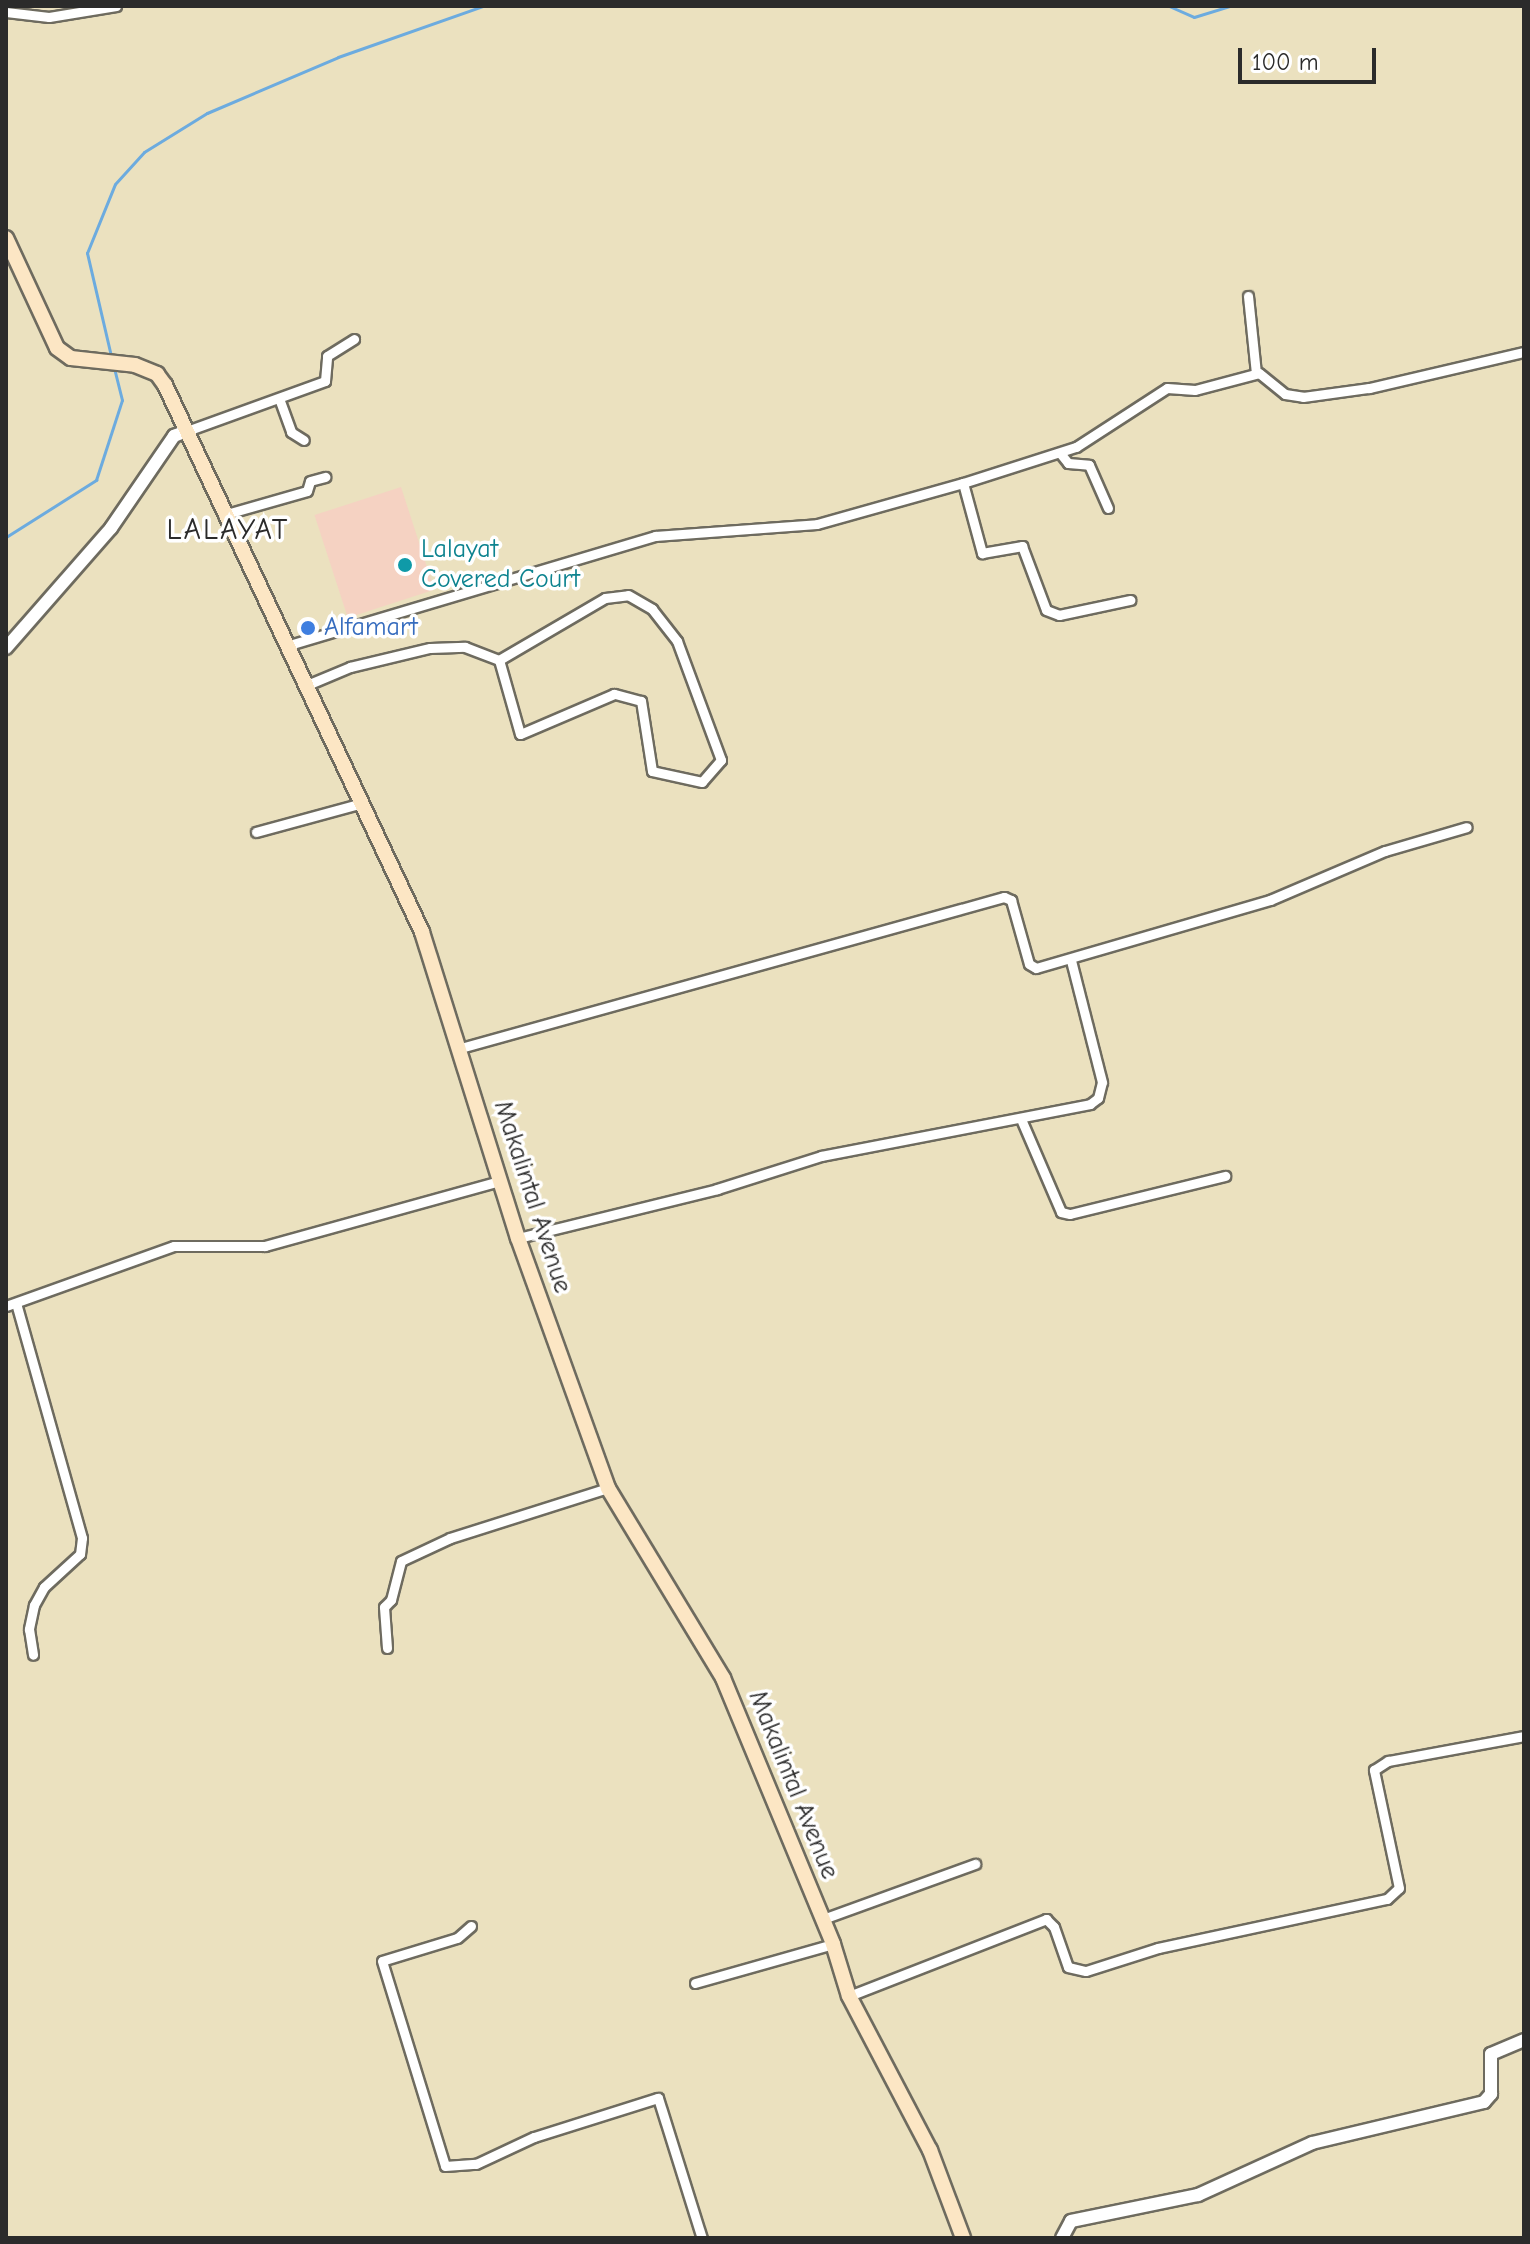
<!DOCTYPE html>
<html>
<head>
<meta charset="utf-8">
<style>
  body { margin:0 }
  #map { position:relative; width:1530px; height:2244px; overflow:hidden; background:#ebe1bf; font-family:"Comic Neue",sans-serif }
  div>[style] { position:absolute }
  [style*='--x'] { left:calc(var(--x)*1px); top:calc(var(--y)*1px); width:calc(var(--w)*1px); rotate:calc(var(--a)*1deg) }
  .built>* { inset:0; background:#f5d2c2; transform-origin:0 0 }
  .stream>* { height:3px; margin:-1.5px; padding:0 1.5px; transform-origin:1.5px; border-radius:1.5px; background:#6cabdf }
  .roads { filter:drop-shadow(2px 0 #6e6b5f) drop-shadow(-2px 0 #6e6b5f) drop-shadow(0 2px #6e6b5f) drop-shadow(0 -2px #6e6b5f) }
  .minor>* { height:9px; margin:-4.5px; padding:0 4.5px; transform-origin:4.5px; border-radius:4.5px; background:#fff }
  .tertiary>* { height:12px; margin:-6px; padding:0 6px; transform-origin:6px; border-radius:6px; background:#fff }
  .secondary>* { height:14px; margin:-7px; padding:0 7px; transform-origin:7px; border-radius:7px; background:#fce6c4 }
  .dots>* { width:22px; height:22px; translate:-50% -50%; box-sizing:border-box; border:4px solid #fff; border-radius:50% }
  span { translate:-50% -50%; white-space:nowrap; text-align:center; line-height:1.15; -webkit-text-stroke:7px #fff; paint-order:stroke }
  .culture-label { font-size:26px; color:#0d838f }
  .left { translate:0 -50%; text-align:left }
  .shop-label { font-size:26px; color:#366cbe }
  .street-label { font-size:26px; color:#2b2b2b }
  .quarter-label { font-size:30px; color:#2b2b2b; letter-spacing:2px }
  .frame { position:absolute; inset:0; border:8px solid #2b2b2b; pointer-events:none }
  .scale { position:absolute; left:1238px; top:48px; width:138px; height:36px; box-sizing:border-box; border:4px solid #2b2b2b; border-top:0; padding-left:10px; font-size:24px; line-height:28px; white-space:nowrap; color:#2b2b2b; -webkit-text-stroke:6px #fff; paint-order:stroke }
</style>
</head>
<body>
<div id="map">
  <div class="built">
    <i style="left:401px;top:487px;width:108px;height:91px;rotate:72deg"></i>
  </div>
  <div class="stream">
    <i style="--x:1169;--y:6;--w:27;--a:24"></i>
    <i style="--x:1194;--y:17;--w:37;--a:-17"></i>
    <i style="--x:111;--y:356;--w:106;--a:-103.1"></i>
    <i style="--x:87;--y:253;--w:74;--a:-67.9"></i>
    <i style="--x:115;--y:184;--w:43;--a:-47.8"></i>
    <i style="--x:144;--y:152;--w:74;--a:-31.8"></i>
    <i style="--x:207;--y:113;--w:142;--a:-23.1"></i>
    <i style="--x:338;--y:57;--w:154;--a:-19.4"></i>
    <i style="--x:6;--y:537;--w:107;--a:-32.3"></i>
    <i style="--x:96;--y:480;--w:84;--a:-72"></i>
    <i style="--x:122;--y:400;--w:34;--a:-104"></i>
  </div>
  <div class="roads">
    <div class="minor">
      <i style="--x:6;--y:12;--w:43;--a:6.6"></i>
      <i style="--x:49;--y:17;--w:68;--a:-9.3"></i>
      <i style="--x:1248;--y:296;--w:77;--a:84.1"></i>
      <i style="--x:280;--y:401;--w:33;--a:70"></i>
      <i style="--x:291;--y:432;--w:15;--a:32"></i>
      <i style="--x:184;--y:432;--w:150;--a:-19.9"></i>
      <i style="--x:325;--y:381;--w:25;--a:-85"></i>
      <i style="--x:327;--y:356;--w:32;--a:-32"></i>
      <i style="--x:1060;--y:453;--w:13;--a:51"></i>
      <i style="--x:1068;--y:463;--w:21;--a:5"></i>
      <i style="--x:1089;--y:465;--w:47;--a:66.2"></i>
      <i style="--x:963;--y:483;--w:73;--a:74.8"></i>
      <i style="--x:982;--y:553;--w:41;--a:-9.9"></i>
      <i style="--x:1022;--y:546;--w:68;--a:69.4"></i>
      <i style="--x:1046;--y:610;--w:14;--a:21"></i>
      <i style="--x:1059;--y:615;--w:73;--a:-11.9"></i>
      <i style="--x:223;--y:515;--w:87;--a:-15.9"></i>
      <i style="--x:307;--y:491;--w:10;--a:-73"></i>
      <i style="--x:310;--y:481;--w:16;--a:-15"></i>
      <i style="--x:286;--y:646;--w:385;--a:-16.6"></i>
      <i style="--x:655;--y:536;--w:162;--a:-4.2"></i>
      <i style="--x:817;--y:524;--w:152;--a:-15.7"></i>
      <i style="--x:963;--y:483;--w:119;--a:-17.7"></i>
      <i style="--x:1076;--y:447;--w:108;--a:-33"></i>
      <i style="--x:1167;--y:388;--w:28;--a:4"></i>
      <i style="--x:1195;--y:390;--w:66;--a:-14.9"></i>
      <i style="--x:1259;--y:373;--w:33;--a:39"></i>
      <i style="--x:1285;--y:394;--w:18;--a:9"></i>
      <i style="--x:1303;--y:397;--w:67;--a:-7.8"></i>
      <i style="--x:1369;--y:388;--w:159;--a:-13.1"></i>
      <i style="--x:307;--y:685;--w:47;--a:-22.7"></i>
      <i style="--x:350;--y:667;--w:82;--a:-13.4"></i>
      <i style="--x:430;--y:648;--w:35;--a:-2"></i>
      <i style="--x:465;--y:647;--w:36;--a:21"></i>
      <i style="--x:499;--y:660;--w:123;--a:-30.3"></i>
      <i style="--x:605;--y:598;--w:23;--a:-7"></i>
      <i style="--x:628;--y:595;--w:28;--a:30"></i>
      <i style="--x:652;--y:609;--w:41;--a:52"></i>
      <i style="--x:677;--y:641;--w:127;--a:69.7"></i>
      <i style="--x:721;--y:760;--w:29;--a:131"></i>
      <i style="--x:702;--y:782;--w:51;--a:-167.6"></i>
      <i style="--x:652;--y:771;--w:71;--a:-98.9"></i>
      <i style="--x:641;--y:701;--w:28;--a:-165"></i>
      <i style="--x:614;--y:694;--w:102;--a:156.9"></i>
      <i style="--x:520;--y:734;--w:77;--a:-105.8"></i>
      <i style="--x:256;--y:832;--w:111;--a:-15.2"></i>
      <i style="--x:457;--y:1049;--w:568;--a:-15.53"></i>
      <i style="--x:1004;--y:897;--w:8;--a:23"></i>
      <i style="--x:1011;--y:900;--w:66;--a:74.3"></i>
      <i style="--x:1029;--y:964;--w:8;--a:30"></i>
      <i style="--x:1036;--y:968;--w:244;--a:-16.2"></i>
      <i style="--x:1270;--y:900;--w:125;--a:-23.1"></i>
      <i style="--x:1385;--y:851;--w:85;--a:-16.3"></i>
      <i style="--x:1021;--y:1119;--w:101;--a:66.7"></i>
      <i style="--x:1061;--y:1212;--w:9;--a:13"></i>
      <i style="--x:1070;--y:1214;--w:160;--a:-13.8"></i>
      <i style="--x:518;--y:1238;--w:205;--a:-13.8"></i>
      <i style="--x:717;--y:1189;--w:109;--a:-17.6"></i>
      <i style="--x:821;--y:1156;--w:274;--a:-10.9"></i>
      <i style="--x:1090;--y:1104;--w:10;--a:-37"></i>
      <i style="--x:1098;--y:1098;--w:16;--a:-76"></i>
      <i style="--x:1102;--y:1082;--w:126;--a:-104.3"></i>
      <i style="--x:16;--y:1303;--w:244;--a:74.3"></i>
      <i style="--x:82;--y:1538;--w:16;--a:97"></i>
      <i style="--x:80;--y:1554;--w:49;--a:137.5"></i>
      <i style="--x:44;--y:1587;--w:21;--a:119"></i>
      <i style="--x:34;--y:1605;--w:25;--a:102"></i>
      <i style="--x:29;--y:1629;--w:26;--a:81"></i>
      <i style="--x:6;--y:1306;--w:178;--a:-19.7"></i>
      <i style="--x:174;--y:1246;--w:91;--a:0"></i>
      <i style="--x:265;--y:1246;--w:244;--a:-15.5"></i>
      <i style="--x:387;--y:1648;--w:41;--a:-94.2"></i>
      <i style="--x:384;--y:1607;--w:10;--a:-45"></i>
      <i style="--x:391;--y:1600;--w:40;--a:-75.6"></i>
      <i style="--x:401;--y:1561;--w:54;--a:-25.1"></i>
      <i style="--x:450;--y:1538;--w:166;--a:-17.6"></i>
      <i style="--x:823;--y:1919;--w:162;--a:-19.9"></i>
      <i style="--x:471;--y:1926;--w:18;--a:139"></i>
      <i style="--x:457;--y:1938;--w:78;--a:163"></i>
      <i style="--x:382;--y:1961;--w:214;--a:72.9"></i>
      <i style="--x:445;--y:2166;--w:31;--a:-4"></i>
      <i style="--x:476;--y:2164;--w:64;--a:-25"></i>
      <i style="--x:534;--y:2137;--w:130;--a:-17.5"></i>
      <i style="--x:658;--y:2098;--w:147;--a:72.6"></i>
      <i style="--x:695;--y:1983;--w:143;--a:-15.8"></i>
      <i style="--x:849;--y:1996;--w:212;--a:-21.3"></i>
      <i style="--x:1046;--y:1919;--w:11;--a:45"></i>
      <i style="--x:1054;--y:1927;--w:42;--a:70.7"></i>
      <i style="--x:1068;--y:1967;--w:18;--a:13"></i>
      <i style="--x:1086;--y:1971;--w:76;--a:-17.7"></i>
      <i style="--x:1158;--y:1948;--w:234;--a:-12.1"></i>
      <i style="--x:1387;--y:1899;--w:16;--a:-43"></i>
      <i style="--x:1399;--y:1888;--w:121;--a:-102"></i>
      <i style="--x:1374;--y:1770;--w:17;--a:-33"></i>
      <i style="--x:1388;--y:1761;--w:138;--a:-10.4"></i>
    </div>
    <div class="tertiary">
      <i style="--x:6;--y:648;--w:159;--a:-48.8"></i>
      <i style="--x:111;--y:528;--w:112;--a:-55.6"></i>
      <i style="--x:174;--y:436;--w:11;--a:-22"></i>
      <i style="--x:1062;--y:2238;--w:19;--a:-62"></i>
      <i style="--x:1071;--y:2221;--w:130;--a:-11.6"></i>
      <i style="--x:1198;--y:2195;--w:125;--a:-24.5"></i>
      <i style="--x:1312;--y:2143;--w:177;--a:-13.4"></i>
      <i style="--x:1484;--y:2102;--w:11;--a:-49"></i>
      <i style="--x:1491;--y:2094;--w:40;--a:-90"></i>
      <i style="--x:1491;--y:2054;--w:36;--a:-23"></i>
    </div>
    <div class="secondary">
      <i style="--x:6;--y:238;--w:121;--a:65.1"></i>
      <i style="--x:57;--y:348;--w:17;--a:36"></i>
      <i style="--x:71;--y:358;--w:64;--a:6.2"></i>
      <i style="--x:135;--y:365;--w:24;--a:22"></i>
      <i style="--x:157;--y:374;--w:14;--a:54"></i>
      <i style="--x:165;--y:385;--w:604;--a:64.83"></i>
      <i style="--x:422;--y:932;--w:321;--a:72.6"></i>
      <i style="--x:518;--y:1238;--w:266;--a:70.2"></i>
      <i style="--x:608;--y:1488;--w:222;--a:58.8"></i>
      <i style="--x:723;--y:1678;--w:288;--a:67.5"></i>
      <i style="--x:833;--y:1944;--w:54;--a:72.9"></i>
      <i style="--x:849;--y:1996;--w:174;--a:62.3"></i>
      <i style="--x:930;--y:2150;--w:94;--a:69.4"></i>
    </div>
  </div>
  <div class="dots">
    <i style="left:405px;top:565px;background:#0f9aa8"></i>
    <i style="left:308px;top:628px;background:#3f7fe0"></i>
  </div>
  <div class="culture-label">
    <span class="left" style="left:421px;top:565px">Lalayat<br>Covered Court</span>
  </div>
  <div class="shop-label">
    <span class="left" style="left:324px;top:628px">Alfamart</span>
  </div>
  <div class="street-label">
    <span style="left:532px;top:1197px;rotate:72deg">Makalintal Avenue</span>
    <span style="left:793px;top:1785px;rotate:68deg">Makalintal Avenue</span>
  </div>
  <div class="quarter-label">
    <span style="left:228px;top:530px">LALAYAT</span>
  </div>
  <div class="frame"></div>
  <div class="scale">100 m</div>
</div>
</body>
</html>
